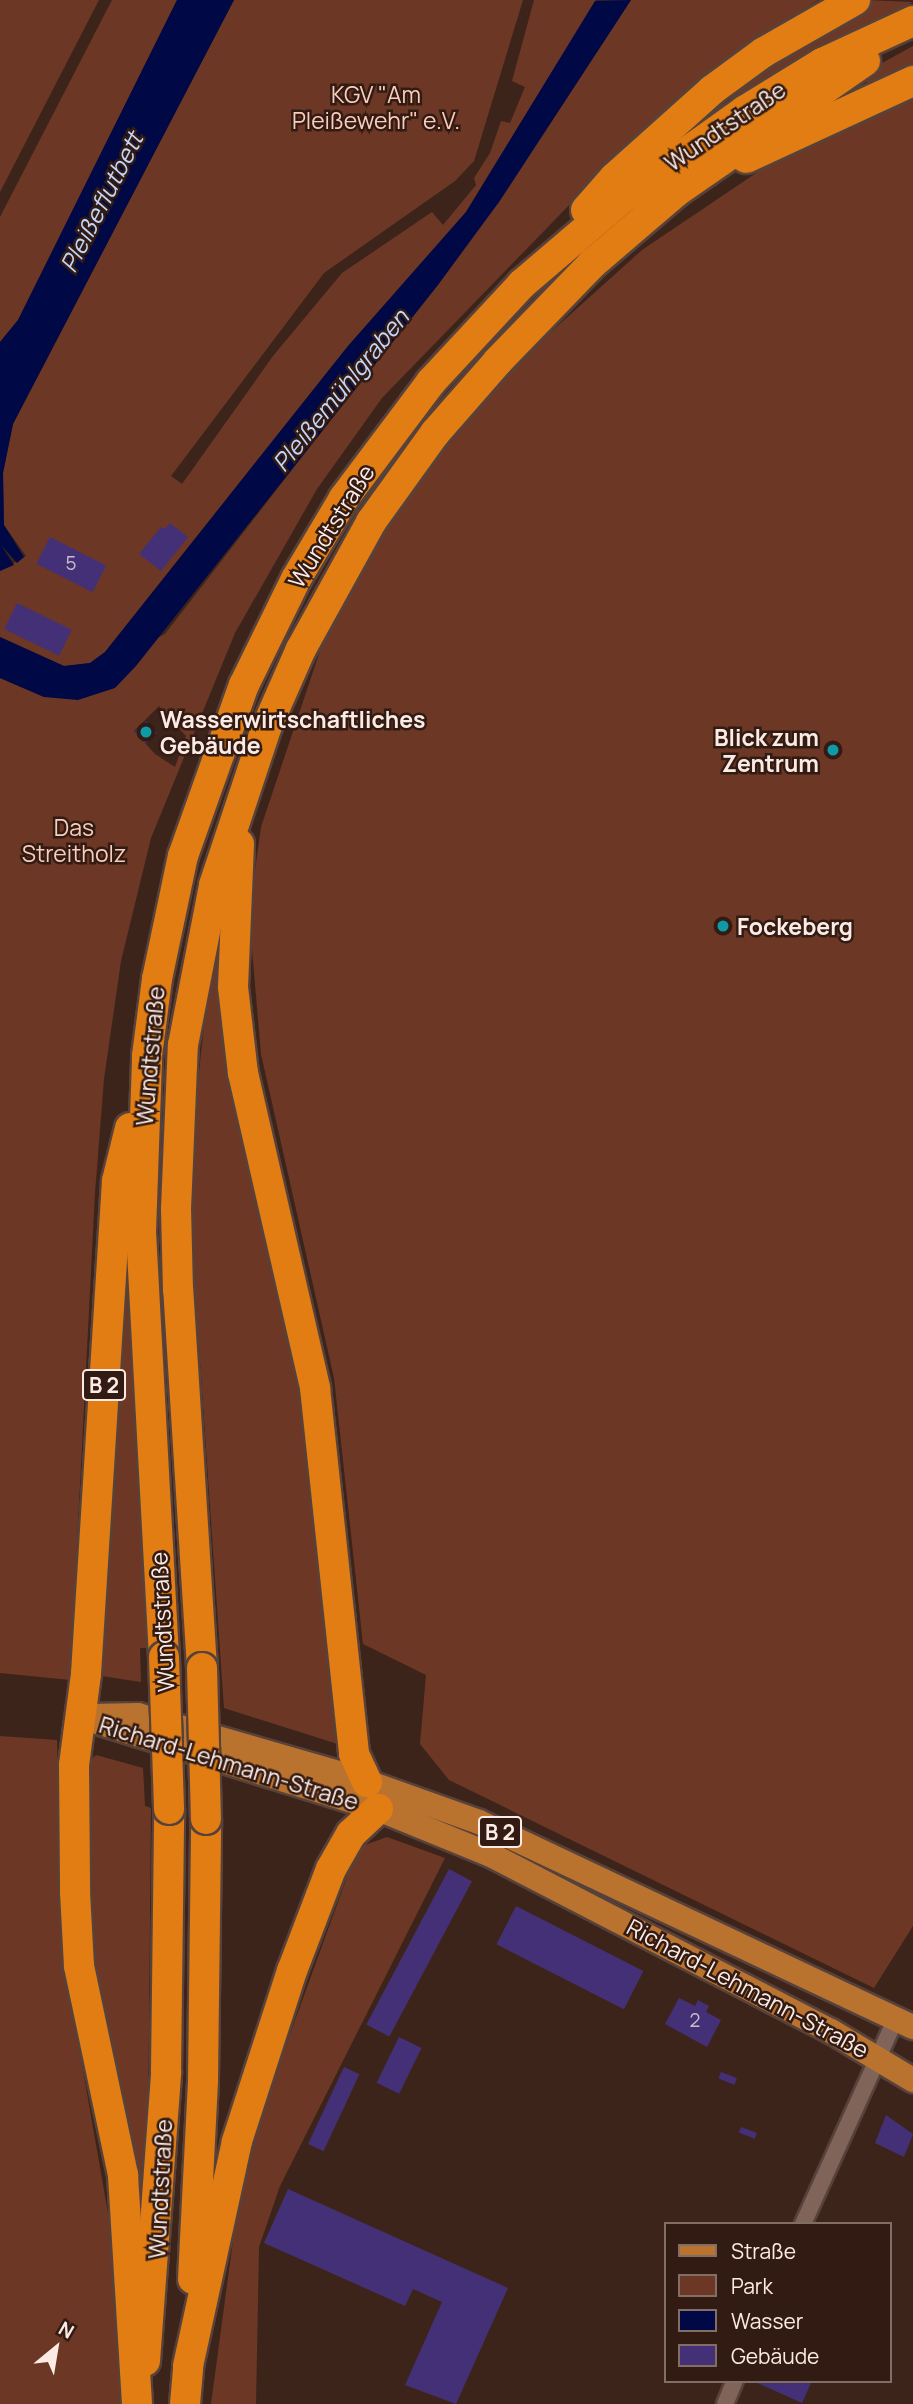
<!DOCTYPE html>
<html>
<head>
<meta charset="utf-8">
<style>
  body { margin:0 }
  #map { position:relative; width:913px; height:2404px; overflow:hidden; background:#3d241b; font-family:Manrope,sans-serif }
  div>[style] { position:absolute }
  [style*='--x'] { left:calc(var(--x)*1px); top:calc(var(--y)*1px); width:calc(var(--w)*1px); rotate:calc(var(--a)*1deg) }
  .green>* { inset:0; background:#6c3825 }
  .water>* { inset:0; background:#000846 }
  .building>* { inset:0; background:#443076; transform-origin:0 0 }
  .roads { filter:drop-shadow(2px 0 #57423b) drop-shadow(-2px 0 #57423b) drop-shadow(0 2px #57423b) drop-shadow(0 -2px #57423b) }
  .street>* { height:16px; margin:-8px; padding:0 8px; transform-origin:8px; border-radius:8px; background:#806359 }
  .primary>* { height:24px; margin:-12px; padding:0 12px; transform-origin:12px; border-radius:12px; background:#ba732f }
  .highway>* { height:30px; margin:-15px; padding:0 15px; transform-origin:15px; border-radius:15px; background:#e17d13 }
  .bridges { filter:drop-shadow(2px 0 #57423b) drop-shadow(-2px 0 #57423b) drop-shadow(0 2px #57423b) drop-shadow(0 -2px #57423b) }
  .highway-bridge>* { height:30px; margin:-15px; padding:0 15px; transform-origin:15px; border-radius:15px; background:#e17d13 }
  .dots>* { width:19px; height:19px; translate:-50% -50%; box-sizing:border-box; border:4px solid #321b12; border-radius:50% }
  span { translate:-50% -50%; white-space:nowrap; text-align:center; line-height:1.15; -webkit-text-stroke:5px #321b12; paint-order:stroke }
  .number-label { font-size:19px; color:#cebcc9 }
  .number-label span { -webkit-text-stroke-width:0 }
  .shield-label span { padding:2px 5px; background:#321b12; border:2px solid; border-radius:5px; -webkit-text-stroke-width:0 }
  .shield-label { font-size:21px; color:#fcebe5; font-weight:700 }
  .park-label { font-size:23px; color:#fbccbc }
  .street-label { font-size:23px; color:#fcebe5 }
  .poi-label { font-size:23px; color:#fcebe5; font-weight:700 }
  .left { translate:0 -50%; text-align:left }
  .right { translate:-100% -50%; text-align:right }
  .water-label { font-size:24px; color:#c1d6fd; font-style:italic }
  .legend { position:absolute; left:664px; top:2222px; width:228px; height:161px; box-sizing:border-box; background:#321b12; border:2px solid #836e66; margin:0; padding:9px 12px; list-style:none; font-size:21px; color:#fcebe5 }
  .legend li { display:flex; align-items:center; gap:14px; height:35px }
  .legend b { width:35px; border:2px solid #836e66 }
  .north { position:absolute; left:21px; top:2313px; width:70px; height:70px; -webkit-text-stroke:5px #321b12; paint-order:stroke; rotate:30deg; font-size:19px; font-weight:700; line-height:28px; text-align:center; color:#fcebe5 }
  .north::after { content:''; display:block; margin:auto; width:24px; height:32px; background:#fcebe5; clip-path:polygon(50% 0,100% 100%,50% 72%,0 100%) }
</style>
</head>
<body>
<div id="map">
  <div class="green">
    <i style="clip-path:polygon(0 0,99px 0,0 192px)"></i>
    <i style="clip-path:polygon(112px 0,177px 0,18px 320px,0 342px,0 217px)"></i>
    <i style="clip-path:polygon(234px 0,523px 0,474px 161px,455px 181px,324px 273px,171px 476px,182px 484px,273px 356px,342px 273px,432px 212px,443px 225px,476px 185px,474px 178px,490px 153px,501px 121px,510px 123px,525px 87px,512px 81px,534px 0,596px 0,466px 212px,348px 346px,105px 652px,90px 663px,64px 666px,0 637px,0 571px,26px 556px,4px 525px,3px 473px,13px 424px)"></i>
    <i style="clip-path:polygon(evenodd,631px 0,818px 0,721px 64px,640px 132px,382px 398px,317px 489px,235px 633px,151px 838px,121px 961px,104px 1079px,95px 1193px,70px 1680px,0 1673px,0 678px,44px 697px,165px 634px,499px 202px,631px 0,159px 706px,186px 736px,175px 767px,155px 754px,134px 731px,159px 706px)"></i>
    <i style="clip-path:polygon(865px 0,913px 2px,850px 33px,734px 104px,724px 90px)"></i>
    <i style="clip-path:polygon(913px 46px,913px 67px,870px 88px,862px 74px)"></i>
    <i style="clip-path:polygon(913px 92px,913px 1926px,874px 1988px,449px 1780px,420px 1744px,426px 1675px,363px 1644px,334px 1378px,261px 1054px,249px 914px,261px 827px,323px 642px,382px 537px,438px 457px,523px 357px,642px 250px,780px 157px)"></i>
    <i style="clip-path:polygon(226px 888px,306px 1390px,347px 1747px,224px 1708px,192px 1246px,190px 1157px,209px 978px)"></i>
    <i style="clip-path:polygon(120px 1247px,128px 1289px,139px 1433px,147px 1648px,140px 1648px,141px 1682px,95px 1675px)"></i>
    <i style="clip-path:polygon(0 1736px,57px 1740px,62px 1912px,74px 2019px,115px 2253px,124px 2404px,0 2404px)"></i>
    <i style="clip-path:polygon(96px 1755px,143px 1768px,145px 1806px,151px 1808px,148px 2134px,142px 2250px,88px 1917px,86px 1764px)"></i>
    <i style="clip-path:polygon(387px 1837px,445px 1858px,280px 2186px,259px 2247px,256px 2404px,211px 2404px,237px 2211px,261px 2114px,351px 1866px,362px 1846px)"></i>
  </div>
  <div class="water">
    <i style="clip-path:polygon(177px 0,234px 0,13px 424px,3px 473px,4px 525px,24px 557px,17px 563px,1px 545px,14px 565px,0 571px,0 342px,18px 320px)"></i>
    <i style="clip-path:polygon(631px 0,499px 202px,438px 285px,136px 666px,115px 688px,78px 700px,44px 697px,0 678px,0 637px,64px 666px,90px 663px,105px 652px,348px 346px,466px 212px,595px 1px)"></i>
  </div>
  <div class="building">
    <i style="clip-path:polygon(170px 523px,188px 537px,161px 571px,139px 554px,161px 527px,165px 529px)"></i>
    <i style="left:50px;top:537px;width:63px;height:30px;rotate:27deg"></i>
    <i style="left:17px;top:603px;width:61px;height:29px;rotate:26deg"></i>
    <i style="left:146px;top:721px;width:16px;height:16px;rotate:47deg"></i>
    <i style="left:449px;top:1869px;width:26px;height:176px;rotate:28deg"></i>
    <i style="left:516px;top:1906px;width:143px;height:43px;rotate:27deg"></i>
    <i style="clip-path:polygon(679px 1998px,695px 2006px,698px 2000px,709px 2006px,706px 2012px,721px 2020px,707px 2047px,665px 2024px)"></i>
    <i style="left:399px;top:2037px;width:25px;height:51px;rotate:26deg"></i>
    <i style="left:344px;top:2067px;width:17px;height:85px;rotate:25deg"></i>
    <i style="left:721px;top:2072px;width:17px;height:7px;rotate:21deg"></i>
    <i style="clip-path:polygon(886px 2115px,913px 2134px,904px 2157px,875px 2143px)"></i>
    <i style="left:741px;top:2127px;width:17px;height:6px;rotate:21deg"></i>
    <i style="clip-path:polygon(288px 2189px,508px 2288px,456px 2404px,405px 2385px,442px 2302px,413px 2289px,405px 2306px,264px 2243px)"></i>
    <i style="clip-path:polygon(753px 2381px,812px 2381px,802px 2403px)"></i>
  </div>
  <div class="roads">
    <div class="street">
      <i style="--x:803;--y:2224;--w:226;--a:-65.7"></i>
      <i style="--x:725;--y:2404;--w:25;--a:-67"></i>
    </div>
    <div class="primary">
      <i style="--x:89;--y:1716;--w:49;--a:-1.2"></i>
      <i style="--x:138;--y:1715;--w:227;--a:16.1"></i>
      <i style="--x:356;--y:1778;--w:131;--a:19.7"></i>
      <i style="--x:479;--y:1822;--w:480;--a:25.3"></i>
      <i style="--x:81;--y:1717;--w:311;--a:17.2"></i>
      <i style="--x:378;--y:1809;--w:124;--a:22.2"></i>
      <i style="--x:493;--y:1856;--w:381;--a:27.4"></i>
      <i style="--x:831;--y:2031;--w:96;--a:30.9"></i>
    </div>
    <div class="highway">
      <i style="--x:746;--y:158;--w:184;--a:-24.8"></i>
      <i style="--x:586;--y:210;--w:43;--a:-48.8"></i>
      <i style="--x:614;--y:178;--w:132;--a:-41.9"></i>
      <i style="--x:712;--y:90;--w:64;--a:-36.2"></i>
      <i style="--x:764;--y:52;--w:105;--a:-29.7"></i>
      <i style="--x:239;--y:844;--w:143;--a:92.4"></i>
      <i style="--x:233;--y:987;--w:87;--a:83.4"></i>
      <i style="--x:243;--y:1073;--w:323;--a:77.1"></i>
      <i style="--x:315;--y:1388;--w:368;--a:83.9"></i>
      <i style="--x:354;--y:1754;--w:31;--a:65"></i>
      <i style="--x:130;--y:1128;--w:55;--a:103.8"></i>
      <i style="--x:117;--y:1181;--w:494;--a:93.6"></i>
      <i style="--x:86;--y:1674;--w:92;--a:97.5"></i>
      <i style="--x:74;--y:1765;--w:127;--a:89.5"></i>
      <i style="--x:75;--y:1892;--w:74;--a:86.9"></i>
      <i style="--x:79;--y:1966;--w:214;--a:78.1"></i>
      <i style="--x:123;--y:2175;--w:229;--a:86.5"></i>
      <i style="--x:164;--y:1657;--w:426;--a:-93.1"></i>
      <i style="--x:141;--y:1232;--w:176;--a:-88"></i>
      <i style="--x:147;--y:1056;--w:78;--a:-82.6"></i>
      <i style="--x:157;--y:979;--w:126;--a:-78.1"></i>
      <i style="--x:183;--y:856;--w:182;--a:-70.4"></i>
      <i style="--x:244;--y:685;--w:118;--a:-63.9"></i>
      <i style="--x:296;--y:579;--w:94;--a:-59.3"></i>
      <i style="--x:344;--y:498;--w:145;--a:-53.1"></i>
      <i style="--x:431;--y:382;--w:134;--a:-47.1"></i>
      <i style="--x:522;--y:284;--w:134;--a:-40.5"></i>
      <i style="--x:624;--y:197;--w:148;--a:-35.6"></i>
      <i style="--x:744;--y:111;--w:92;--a:-31.6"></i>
      <i style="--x:822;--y:63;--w:100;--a:-24.8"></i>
      <i style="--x:202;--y:1668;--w:379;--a:-93.6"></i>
      <i style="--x:178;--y:1290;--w:81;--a:-91.4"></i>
      <i style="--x:176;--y:1209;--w:164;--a:-87.6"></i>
      <i style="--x:183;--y:1045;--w:163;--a:-79"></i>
      <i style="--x:214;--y:885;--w:168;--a:-71.6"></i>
      <i style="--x:267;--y:726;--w:84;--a:-66.2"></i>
      <i style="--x:301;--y:649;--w:145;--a:-61.1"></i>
      <i style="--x:371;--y:522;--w:110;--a:-54.3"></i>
      <i style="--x:435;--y:433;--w:96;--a:-48.8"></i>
      <i style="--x:498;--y:361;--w:136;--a:-45.9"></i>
      <i style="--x:593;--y:263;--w:109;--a:-40.5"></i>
      <i style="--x:676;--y:192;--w:230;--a:-34.7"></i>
      <i style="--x:193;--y:2279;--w:199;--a:-87.1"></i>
      <i style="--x:203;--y:2080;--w:261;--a:-89.3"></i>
      <i style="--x:145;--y:2361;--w:290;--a:-85.8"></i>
      <i style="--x:166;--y:2072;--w:263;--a:-89.3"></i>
      <i style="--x:185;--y:2404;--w:38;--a:-85"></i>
      <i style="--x:188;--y:2366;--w:230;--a:-77.7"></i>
      <i style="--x:237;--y:2141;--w:179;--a:-72.1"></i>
      <i style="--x:292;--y:1971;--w:109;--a:-69.1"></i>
      <i style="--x:331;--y:1869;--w:40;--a:-60.3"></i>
      <i style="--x:351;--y:1834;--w:37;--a:-43"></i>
    </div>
  </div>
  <div class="bridges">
    <div class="highway-bridge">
      <i style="--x:164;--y:1657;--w:152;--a:88.1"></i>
      <i style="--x:202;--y:1668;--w:151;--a:88.5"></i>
    </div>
  </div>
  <div class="dots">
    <i style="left:146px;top:732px;background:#0f9aa8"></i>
    <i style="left:833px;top:750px;background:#0f9aa8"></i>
    <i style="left:723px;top:926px;background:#0f9aa8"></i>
  </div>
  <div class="number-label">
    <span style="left:71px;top:564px">5</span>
    <span style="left:695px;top:2021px">2</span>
  </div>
  <div class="shield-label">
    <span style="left:104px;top:1385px">B 2</span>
    <span style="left:500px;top:1832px">B 2</span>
  </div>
  <div class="park-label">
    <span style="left:376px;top:107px">KGV "Am<br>Pleißewehr" e.V.</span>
    <span style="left:74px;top:840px">Das<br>Streitholz</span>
  </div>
  <div class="street-label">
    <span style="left:725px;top:126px;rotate:-34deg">Wundtstraße</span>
    <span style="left:331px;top:526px;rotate:-58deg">Wundtstraße</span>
    <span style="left:150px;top:1056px;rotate:-85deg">Wundtstraße</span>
    <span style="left:162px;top:1622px;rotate:-93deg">Wundtstraße</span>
    <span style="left:229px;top:1763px;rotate:17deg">Richard-Lehmann-Straße</span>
    <span style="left:748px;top:1988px;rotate:28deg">Richard-Lehmann-Straße</span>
    <span style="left:160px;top:2189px;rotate:-87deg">Wundtstraße</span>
  </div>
  <div class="poi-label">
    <span class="left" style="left:160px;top:732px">Wasserwirtschaftliches<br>Gebäude</span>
    <span class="right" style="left:819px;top:750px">Blick zum<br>Zentrum</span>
    <span class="left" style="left:737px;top:926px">Fockeberg</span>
  </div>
  <div class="water-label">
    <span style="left:101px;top:202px;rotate:-63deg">Pleißeflutbett</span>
    <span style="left:340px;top:390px;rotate:-51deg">Pleißemühlgraben</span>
  </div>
  <ul class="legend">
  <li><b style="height:9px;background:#ba732f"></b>Straße</li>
  <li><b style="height:19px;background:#6c3825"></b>Park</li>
  <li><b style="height:19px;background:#000846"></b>Wasser</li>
  <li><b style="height:19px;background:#443076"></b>Gebäude</li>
  </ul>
  <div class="north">N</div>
</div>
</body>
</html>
